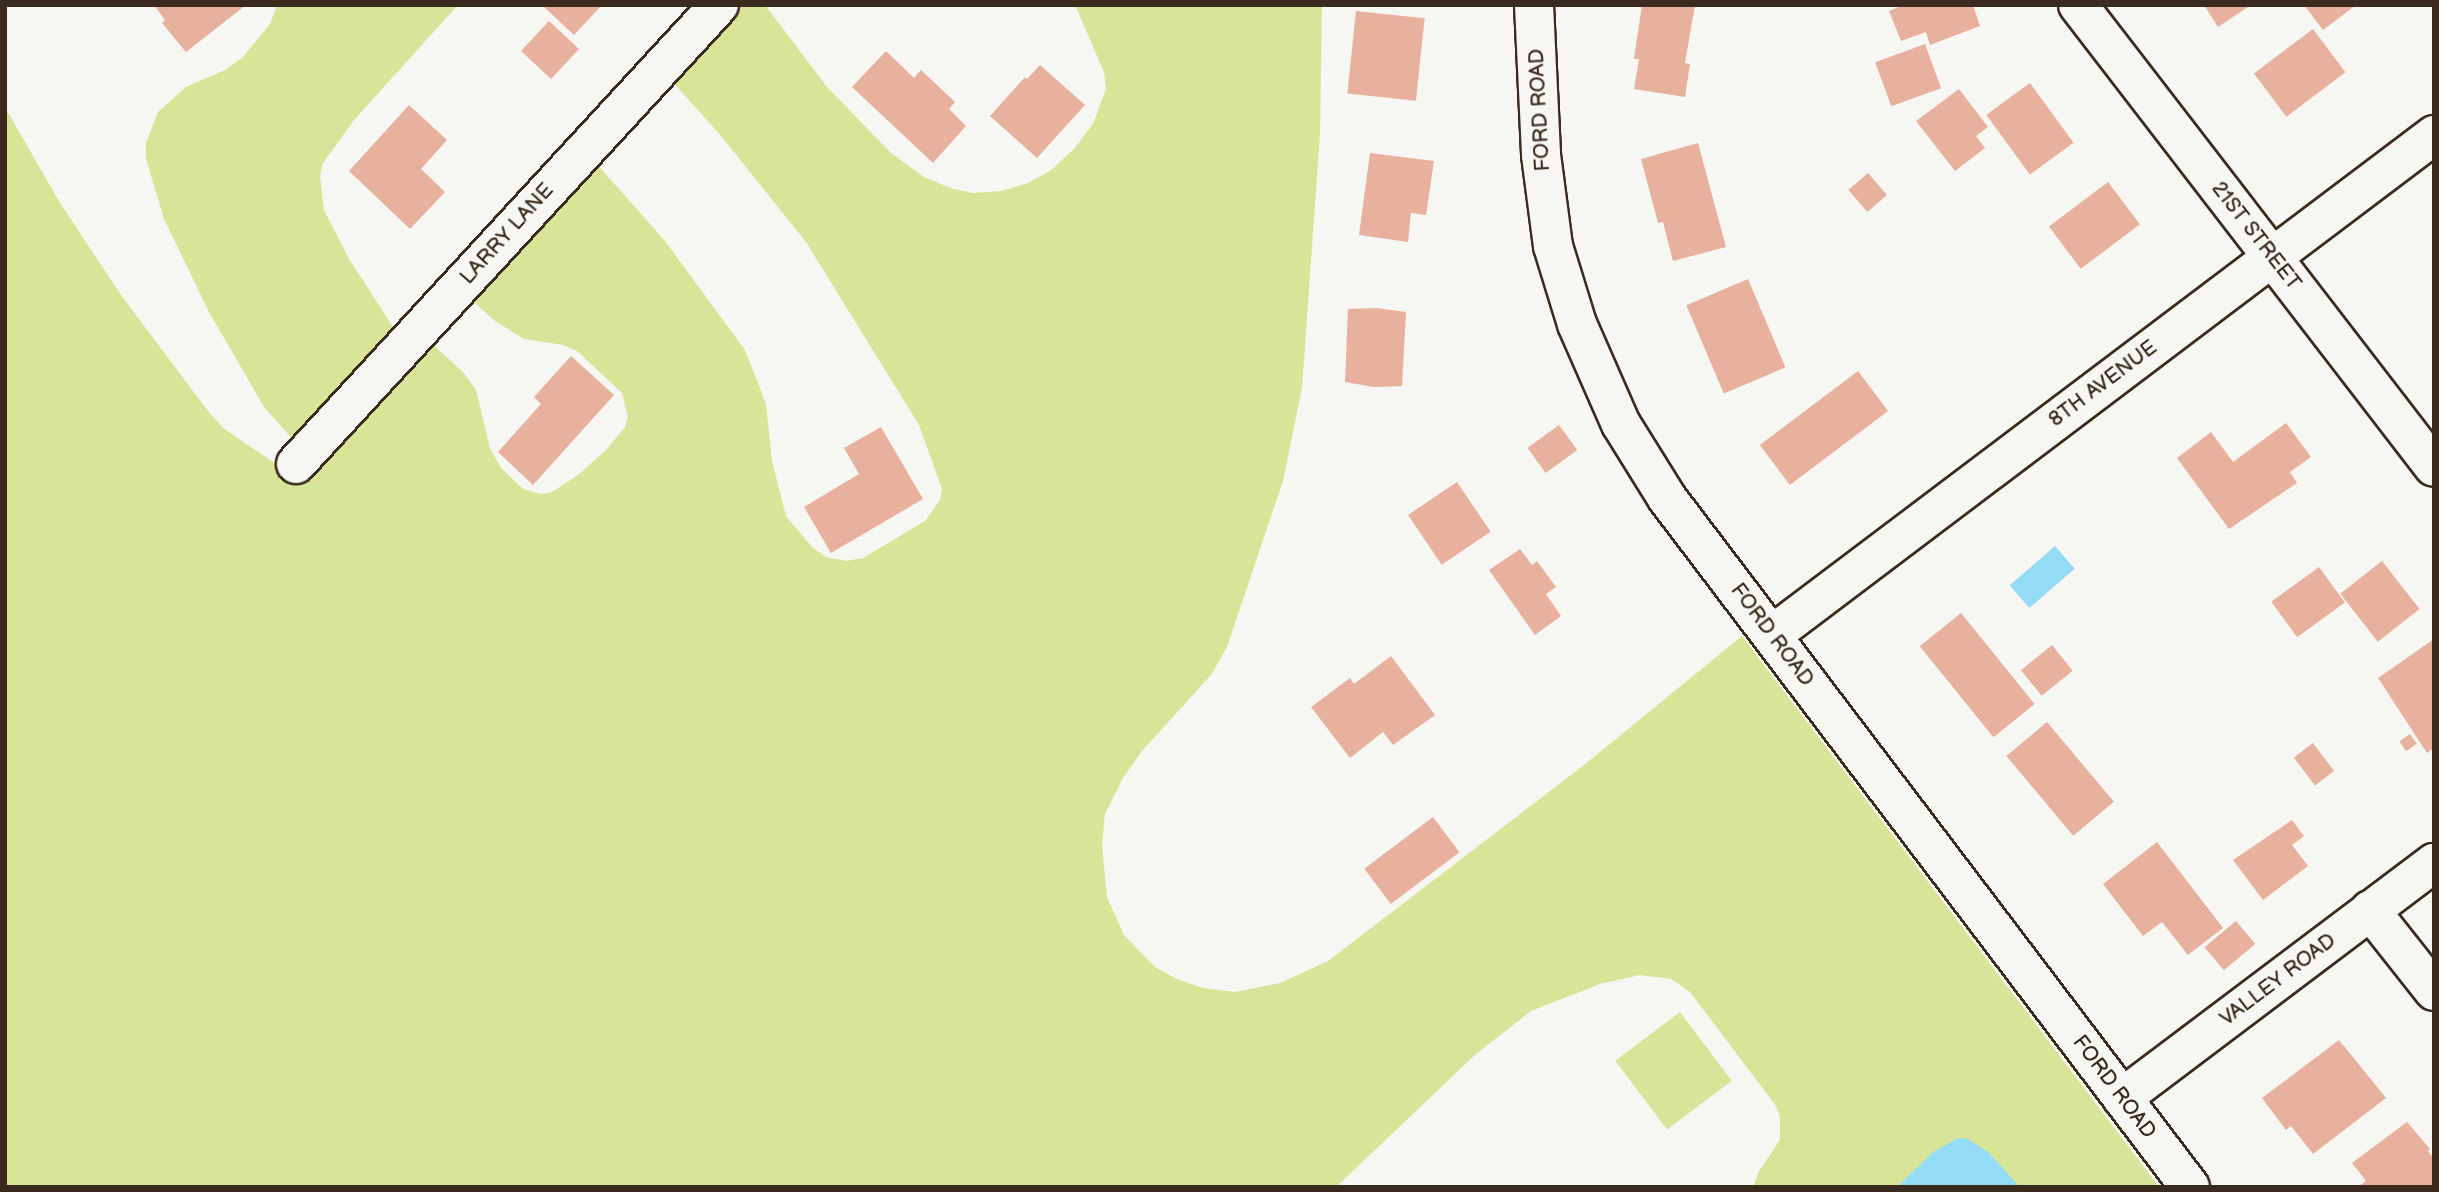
<!DOCTYPE html>
<html>
<head>
<meta charset="utf-8">
<style>
  body { margin:0 }
  #map { position:relative; width:2439px; height:1192px; overflow:hidden; background:#f6f6f2; font-family:"Balsamiq Sans",sans-serif }
  div>[style] { position:absolute }
  [style*='--x'] { left:calc(var(--x)*1px); top:calc(var(--y)*1px); width:calc(var(--w)*1px); rotate:calc(var(--a)*1deg) }
  .green>* { inset:0; background:#d8e598; transform-origin:0 0 }
  .water>* { inset:0; background:#94dbf6; transform-origin:0 0 }
  .building>* { inset:0; background:#e8b19e; transform-origin:0 0 }
  .roads { filter:drop-shadow(2px 0 #3b2a1e) drop-shadow(-2px 0 #3b2a1e) drop-shadow(0 2px #3b2a1e) drop-shadow(0 -2px #3b2a1e) }
  .minor>* { height:38px; margin:-19px; padding:0 19px; transform-origin:19px; border-radius:19px; background:#f6f6f2 }
  span { translate:-50% -50%; white-space:nowrap; text-align:center; line-height:1.15; -webkit-text-stroke:6px #f6f6f2; paint-order:stroke }
  .street-label { font-size:21px; color:#3b2a1e }
  .frame { position:absolute; inset:0; border:7px solid #3b2a1e; pointer-events:none }
</style>
</head>
<body>
<div id="map">
  <div class="green">
    <i style="clip-path:polygon(277px 5px,458px 5px,354px 120px,323px 163px,320px 176px,324px 210px,349px 259px,397px 333px,296px 443px,264px 407px,209px 312px,164px 219px,146px 159px,146px 143px,158px 112px,186px 87px,225px 70px,243px 57px,270px 24px)"></i>
    <i style="clip-path:polygon(742px 5px,765px 5px,827px 87px,891px 153px,924px 177px,953px 189px,973px 193px,1001px 191px,1028px 183px,1050px 171px,1074px 149px,1093px 124px,1106px 89px,1104px 72px,1075px 5px,1322px 5px,1320px 134px,1302px 388px,1283px 481px,1227px 647px,1211px 675px,1142px 751px,1123px 778px,1105px 814px,1102px 845px,1107px 897px,1124px 935px,1155px 967px,1177px 979px,1203px 988px,1235px 992px,1280px 983px,1328px 961px,1584px 765px,1742px 636px,2159px 1187px,1753px 1187px,1759px 1171px,1780px 1140px,1780px 1117px,1776px 1106px,1690px 992px,1671px 979px,1640px 975px,1600px 984px,1531px 1011px,1476px 1054px,1336px 1187px,5px 1187px,5px 107px,60px 203px,121px 295px,208px 411px,223px 428px,276px 464px,295px 483px,428px 340px,464px 373px,476px 390px,490px 448px,501px 468px,523px 489px,541px 494px,552px 492px,578px 475px,606px 450px,625px 427px,628px 417px,622px 393px,577px 351px,563px 345px,524px 339px,495px 321px,468px 297px,595px 162px,665px 241px,745px 350px,766px 404px,772px 461px,786px 516px,812px 547px,826px 557px,846px 561px,863px 558px,925px 521px,940px 500px,942px 489px,919px 425px,806px 242px,721px 136px,671px 80px)"></i>
    <i style="left:1680px;top:1012px;width:86px;height:81px;rotate:53deg"></i>
  </div>
  <div class="water">
    <i style="left:2055px;top:546px;width:30px;height:60px;rotate:49deg"></i>
    <i style="clip-path:polygon(1958px 1138px,1968px 1139px,1988px 1152px,2020px 1187px,1897px 1187px,1933px 1152px)"></i>
  </div>
  <div class="building">
    <i style="clip-path:polygon(154px 5px,246px 5px,186px 52px,162px 23px,165px 20px)"></i>
    <i style="clip-path:polygon(542px 5px,602px 5px,574px 35px)"></i>
    <i style="clip-path:polygon(1642px 5px,1695px 5px,1685px 63px,1690px 64px,1685px 97px,1634px 89px,1639px 59px,1634px 59px)"></i>
    <i style="clip-path:polygon(1904px 5px,1973px 5px,1980px 26px,1930px 45px,1926px 32px,1901px 41px,1889px 11px)"></i>
    <i style="clip-path:polygon(2204px 5px,2251px 5px,2218px 27px)"></i>
    <i style="clip-path:polygon(2304px 5px,2356px 5px,2323px 30px)"></i>
    <i style="left:1356px;top:11px;width:69px;height:83px;rotate:6deg"></i>
    <i style="left:549px;top:21px;width:41px;height:41px;rotate:43deg"></i>
    <i style="left:2313px;top:29px;width:54px;height:74px;rotate:53deg"></i>
    <i style="left:1925px;top:44px;width:47px;height:53px;rotate:70deg"></i>
    <i style="clip-path:polygon(886px 51px,914px 78px,921px 70px,955px 102px,949px 109px,966px 126px,933px 163px,852px 87px)"></i>
    <i style="clip-path:polygon(1040px 65px,1085px 105px,1037px 158px,990px 116px,1025px 77px,1027px 79px)"></i>
    <i style="left:2030px;top:83px;width:74px;height:54px;rotate:54deg"></i>
    <i style="clip-path:polygon(1959px 89px,1988px 127px,1976px 136px,1985px 148px,1955px 171px,1916px 121px)"></i>
    <i style="clip-path:polygon(409px 105px,447px 140px,421px 169px,445px 192px,410px 229px,349px 171px)"></i>
    <i style="clip-path:polygon(1698px 143px,1726px 247px,1673px 261px,1663px 222px,1658px 223px,1641px 159px)"></i>
    <i style="clip-path:polygon(1370px 153px,1434px 161px,1426px 215px,1411px 213px,1408px 242px,1359px 235px)"></i>
    <i style="left:1868px;top:173px;width:29px;height:26px;rotate:49deg"></i>
    <i style="left:2108px;top:182px;width:53px;height:74px;rotate:53deg"></i>
    <i style="left:1748px;top:279px;width:96px;height:67px;rotate:67deg"></i>
    <i style="clip-path:polygon(1377px 308px,1406px 312px,1402px 386px,1374px 387px,1345px 382px,1348px 309px)"></i>
    <i style="clip-path:polygon(571px 356px,614px 395px,533px 485px,498px 452px,541px 404px,534px 397px)"></i>
    <i style="left:1858px;top:371px;width:50px;height:123px;rotate:53deg"></i>
    <i style="clip-path:polygon(2286px 423px,2311px 457px,2290px 472px,2297px 483px,2229px 529px,2177px 458px,2211px 432px,2233px 462px)"></i>
    <i style="left:1559px;top:425px;width:31px;height:39px;rotate:54deg"></i>
    <i style="clip-path:polygon(881px 427px,923px 499px,831px 553px,804px 507px,859px 474px,844px 448px)"></i>
    <i style="left:1457px;top:482px;width:60px;height:59px;rotate:56deg"></i>
    <i style="clip-path:polygon(1520px 549px,1532px 565px,1537px 561px,1556px 587px,1546px 594px,1561px 616px,1535px 635px,1489px 570px)"></i>
    <i style="left:2382px;top:561px;width:61px;height:53px;rotate:52deg"></i>
    <i style="left:2319px;top:567px;width:44px;height:59px;rotate:54deg"></i>
    <i style="left:1961px;top:613px;width:117px;height:53px;rotate:51deg"></i>
    <i style="clip-path:polygon(2434px 639px,2434px 748px,2427px 753px,2378px 678px)"></i>
    <i style="left:2052px;top:645px;width:33px;height:40px;rotate:51deg"></i>
    <i style="clip-path:polygon(1391px 656px,1435px 715px,1393px 745px,1383px 732px,1350px 758px,1311px 707px,1350px 678px,1354px 684px)"></i>
    <i style="left:2047px;top:722px;width:104px;height:53px;rotate:50deg"></i>
    <i style="left:2410px;top:734px;width:12px;height:13px;rotate:55deg"></i>
    <i style="left:2313px;top:743px;width:35px;height:24px;rotate:53deg"></i>
    <i style="left:1433px;top:817px;width:44px;height:86px;rotate:53deg"></i>
    <i style="clip-path:polygon(2292px 820px,2304px 836px,2292px 845px,2308px 866px,2263px 900px,2233px 860px)"></i>
    <i style="clip-path:polygon(2157px 842px,2223px 928px,2188px 955px,2162px 922px,2143px 936px,2103px 884px)"></i>
    <i style="left:2236px;top:921px;width:30px;height:41px;rotate:50deg"></i>
    <i style="clip-path:polygon(2339px 1040px,2386px 1098px,2313px 1154px,2291px 1126px,2286px 1130px,2262px 1098px)"></i>
    <i style="clip-path:polygon(2407px 1122px,2430px 1149px,2428px 1151px,2434px 1159px,2434px 1187px,2358px 1187px,2366px 1181px,2352px 1163px)"></i>
  </div>
  <div class="roads">
    <div class="minor">
      <i style="--x:1534;--y:5;--w:150;--a:87.3"></i>
      <i style="--x:1541;--y:155;--w:92;--a:82.5"></i>
      <i style="--x:1553;--y:246;--w:82;--a:72.9"></i>
      <i style="--x:1577;--y:324;--w:109;--a:66.3"></i>
      <i style="--x:1621;--y:424;--w:87;--a:58.1"></i>
      <i style="--x:1667;--y:498;--w:865;--a:52.8"></i>
      <i style="--x:2078;--y:5;--w:583;--a:52.38"></i>
      <i style="--x:296;--y:464;--w:624;--a:-47.34"></i>
      <i style="--x:1772;--y:635;--w:830;--a:-37.06"></i>
      <i style="--x:2370;--y:910;--w:103;--a:51.7"></i>
      <i style="--x:2122;--y:1098;--w:391;--a:-37"></i>
    </div>
  </div>
  <div class="street-label">
    <span style="left:1540px;top:110px;rotate:-93deg">FORD ROAD</span>
    <span style="left:507px;top:234px;rotate:-48deg">LARRY LANE</span>
    <span style="left:2256px;top:236px;rotate:52deg">21ST STREET</span>
    <span style="left:2103px;top:384px;rotate:-37deg">8TH AVENUE</span>
    <span style="left:1772px;top:635px;rotate:53deg">FORD ROAD</span>
    <span style="left:2278px;top:980px;rotate:-37deg">VALLEY ROAD</span>
    <span style="left:2114px;top:1087px;rotate:53deg">FORD ROAD</span>
  </div>
  <div class="frame"></div>
</div>
</body>
</html>
